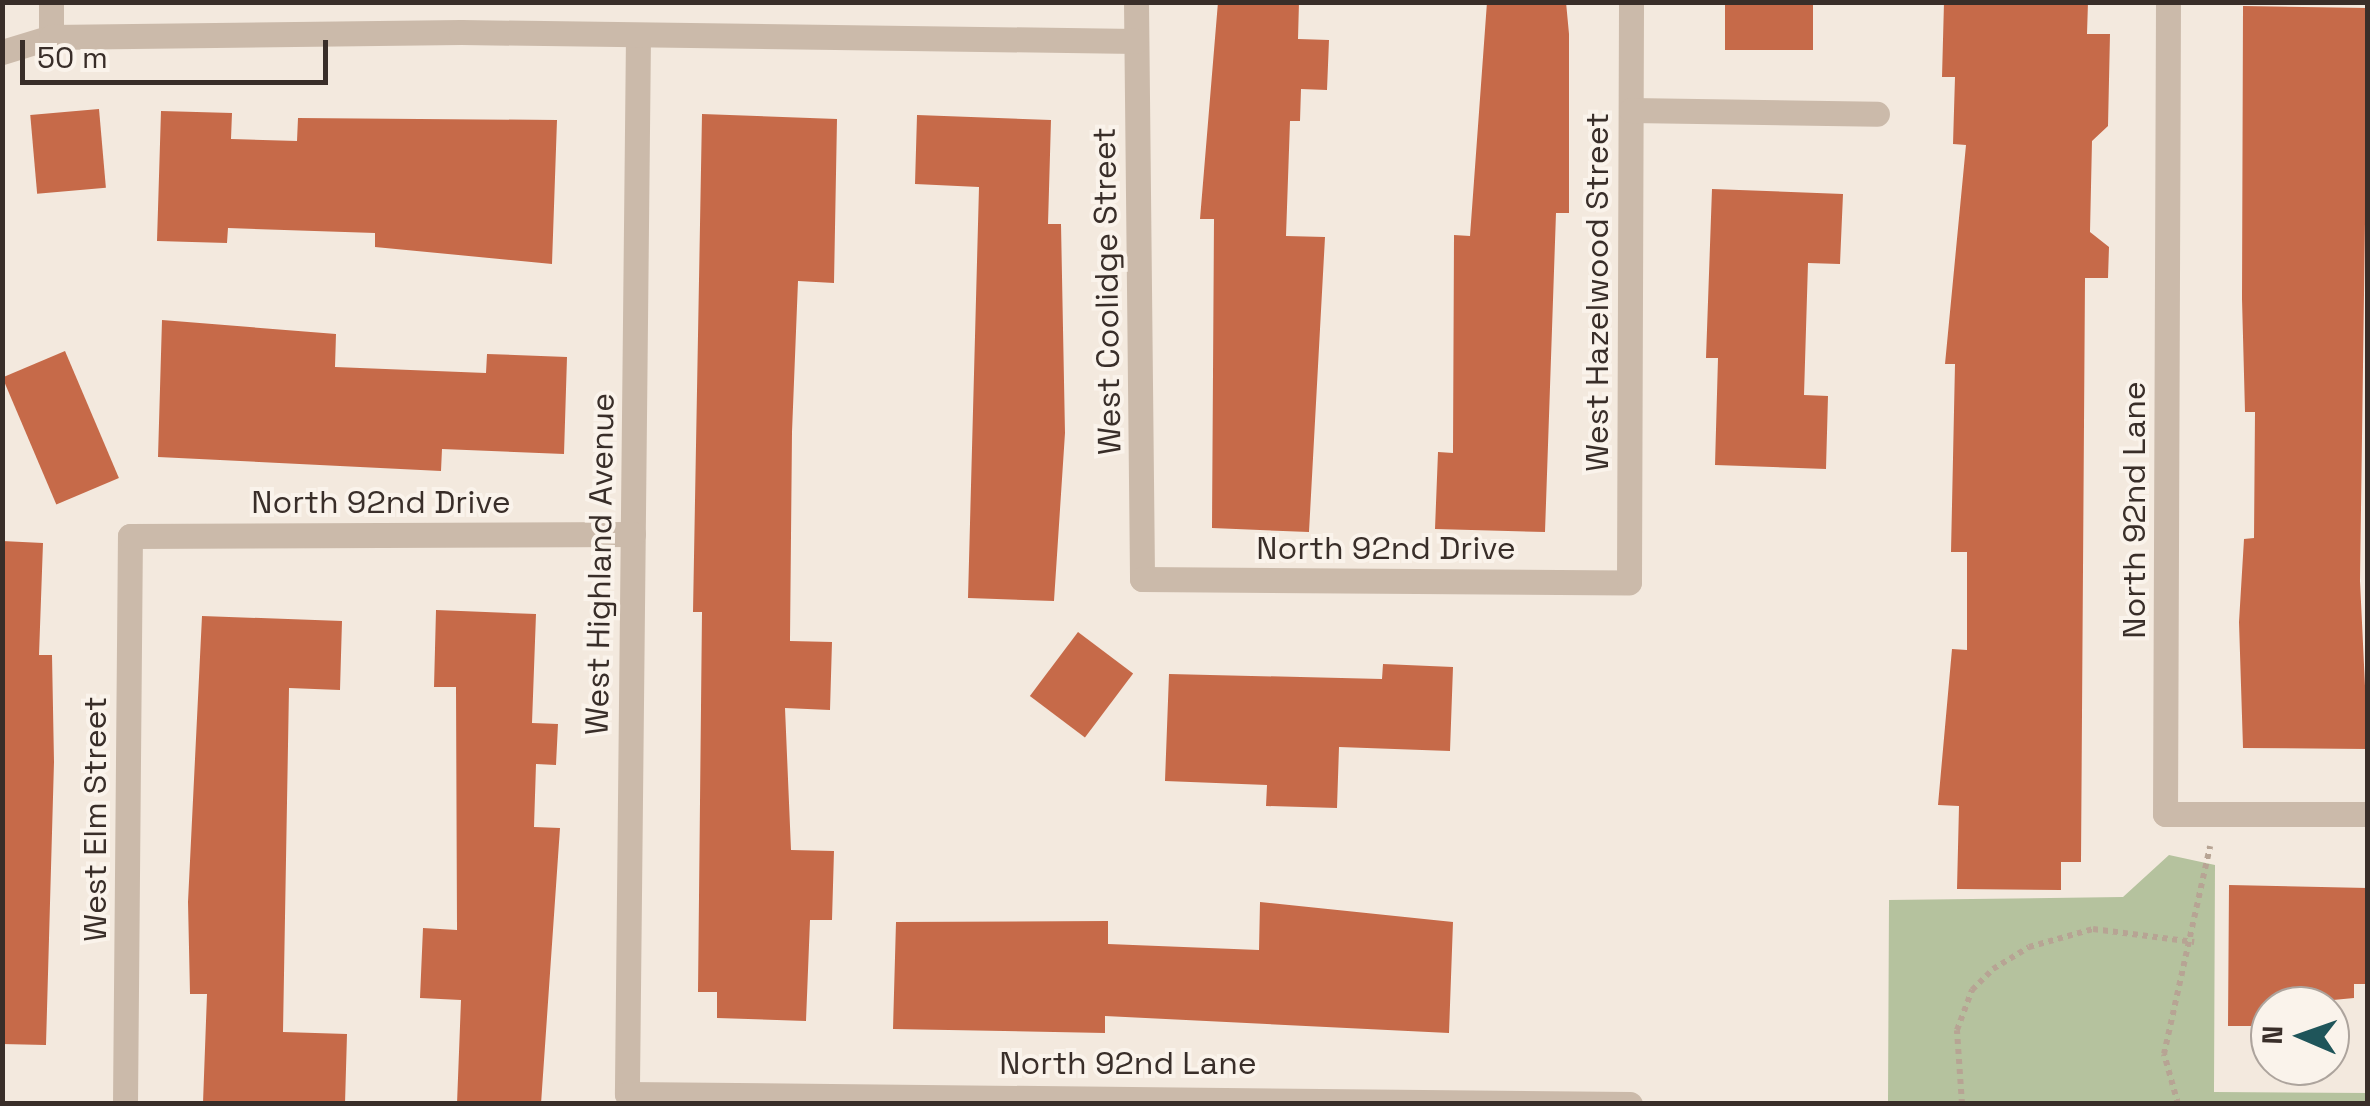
<!DOCTYPE html>
<html>
<head>
<meta charset="utf-8">
<style>
  body { margin:0 }
  #map { position:relative; width:2370px; height:1106px; overflow:hidden; background:#f3e9de; font-family:"Space Grotesk",sans-serif }
  div>[style] { position:absolute }
  [style*='--x'] { left:calc(var(--x)*1px); top:calc(var(--y)*1px); width:calc(var(--w)*1px); rotate:calc(var(--a)*1deg) }
  .green>* { inset:0; background:#b5c29e }
  .building>* { inset:0; background:#c66a49; transform-origin:0 0 }
  .path>* { height:6px; margin-top:-3px; transform-origin:0; background:repeating-linear-gradient(90deg,#b7a494 0 5px,transparent 0 10px) }
  .minor>* { height:25px; margin:-12.5px; padding:0 12.5px; transform-origin:12.5px; border-radius:12.5px; background:#cbbaaa }
  span { translate:-50% -50%; white-space:nowrap; text-align:center; line-height:1.15; -webkit-text-stroke:8px #faf3eb; paint-order:stroke }
  .street-label { font-size:32px; color:#392e29 }
  .frame { position:absolute; inset:0; border:5px solid #392e29; pointer-events:none }
  .north { position:absolute; left:2250px; top:986px; width:100px; height:100px; box-sizing:border-box; background:#faf3eb; border:2px solid #ada49d; border-radius:50%; rotate:272deg; font-size:28px; font-weight:700; line-height:40px; text-align:center; color:#392e29 }
  .north::after { content:''; display:block; margin:auto; width:35px; height:45px; background:#1f555a; clip-path:polygon(50% 0,100% 100%,50% 72%,0 100%) }
  .scale { position:absolute; left:20px; top:40px; width:308px; height:45px; box-sizing:border-box; border:5px solid #392e29; border-top:0; padding-left:12px; font-size:30px; line-height:35px; white-space:nowrap; color:#392e29; -webkit-text-stroke:8px #faf3eb; paint-order:stroke }
</style>
</head>
<body>
<div id="map">
  <div class="green">
    <i style="clip-path:polygon(2169px 855px,2215px 865px,2214px 1092px,2367px 1093px,2367px 1103px,1888px 1103px,1889px 900px,2123px 897px)"></i>
  </div>
  <div class="building">
    <i style="clip-path:polygon(1218px 2px,1299px 2px,1298px 39px,1329px 40px,1327px 90px,1301px 89px,1300px 121px,1290px 121px,1286px 236px,1325px 237px,1309px 532px,1212px 528px,1214px 219px,1200px 219px)"></i>
    <i style="clip-path:polygon(1487px 2px,1566px 2px,1569px 34px,1569px 213px,1556px 213px,1545px 532px,1435px 529px,1438px 452px,1453px 453px,1454px 235px,1470px 236px)"></i>
    <i style="left:1725px;top:2px;width:88px;height:48px"></i>
    <i style="clip-path:polygon(1944px 2px,2088px 2px,2087px 34px,2110px 34px,2108px 126px,2092px 141px,2090px 232px,2109px 247px,2108px 278px,2085px 278px,2081px 862px,2061px 862px,2061px 890px,1957px 889px,1959px 806px,1938px 805px,1952px 649px,1967px 650px,1967px 552px,1951px 552px,1955px 364px,1945px 364px,1966px 145px,1953px 144px,1955px 77px,1942px 77px)"></i>
    <i style="clip-path:polygon(2243px 6px,2368px 8px,2360px 581px,2368px 749px,2243px 748px,2239px 622px,2244px 539px,2254px 538px,2255px 412px,2245px 412px,2242px 299px)"></i>
    <i style="left:99px;top:109px;width:79px;height:69px;rotate:85deg"></i>
    <i style="clip-path:polygon(161px 111px,232px 113px,231px 139px,297px 141px,298px 118px,557px 120px,552px 264px,375px 247px,375px 233px,228px 228px,227px 243px,157px 241px)"></i>
    <i style="clip-path:polygon(702px 114px,837px 119px,834px 283px,798px 281px,792px 432px,790px 641px,832px 642px,830px 710px,785px 708px,791px 850px,834px 851px,832px 920px,810px 920px,806px 1021px,717px 1018px,717px 992px,698px 992px,702px 612px,693px 612px)"></i>
    <i style="clip-path:polygon(917px 115px,1051px 120px,1048px 224px,1061px 224px,1065px 433px,1054px 601px,968px 598px,979px 187px,915px 184px)"></i>
    <i style="clip-path:polygon(1712px 189px,1843px 194px,1840px 264px,1808px 263px,1804px 395px,1828px 396px,1826px 469px,1715px 465px,1718px 358px,1706px 358px)"></i>
    <i style="clip-path:polygon(162px 320px,336px 334px,335px 367px,486px 373px,487px 354px,567px 357px,564px 454px,442px 449px,441px 471px,158px 457px)"></i>
    <i style="left:65px;top:351px;width:138px;height:68px;rotate:67deg"></i>
    <i style="clip-path:polygon(2px 541px,43px 543px,39px 655px,52px 655px,54px 762px,46px 1045px,2px 1044px)"></i>
    <i style="clip-path:polygon(436px 610px,536px 614px,532px 723px,558px 724px,556px 765px,536px 764px,534px 827px,560px 828px,541px 1104px,457px 1104px,461px 1000px,420px 998px,423px 928px,457px 930px,456px 687px,434px 687px)"></i>
    <i style="clip-path:polygon(202px 616px,342px 621px,340px 690px,289px 688px,283px 1032px,347px 1034px,345px 1104px,203px 1103px,207px 994px,190px 994px,188px 902px)"></i>
    <i style="left:1078px;top:632px;width:69px;height:80px;rotate:37deg"></i>
    <i style="clip-path:polygon(1383px 664px,1453px 667px,1450px 751px,1339px 747px,1337px 808px,1266px 806px,1267px 785px,1165px 781px,1169px 674px,1382px 679px)"></i>
    <i style="clip-path:polygon(2229px 885px,2368px 888px,2368px 984px,2354px 984px,2354px 998px,2270px 1006px,2270px 1026px,2228px 1026px)"></i>
    <i style="clip-path:polygon(1260px 902px,1453px 922px,1449px 1033px,1105px 1016px,1105px 1033px,893px 1029px,896px 922px,1108px 921px,1108px 944px,1259px 950px)"></i>
  </div>
  <div class="path">
    <i style="--x:1962;--y:1104;--w:74;--a:-93.9"></i>
    <i style="--x:1957;--y:1030;--w:43;--a:-69.4"></i>
    <i style="--x:1972;--y:990;--w:30;--a:-45"></i>
    <i style="--x:1993;--y:969;--w:42;--a:-31.4"></i>
    <i style="--x:2029;--y:947;--w:66;--a:-15.7"></i>
    <i style="--x:2093;--y:929;--w:102;--a:7.3"></i>
    <i style="--x:2178;--y:1104;--w:52;--a:-105.6"></i>
    <i style="--x:2164;--y:1054;--w:213;--a:-77.5"></i>
  </div>
  <div class="minor">
    <i style="--x:1136;--y:2;--w:577;--a:89.4"></i>
    <i style="--x:1142;--y:579;--w:487;--a:0.4"></i>
    <i style="--x:1629;--y:582;--w:580;--a:-89.8"></i>
    <i style="--x:2168;--y:2;--w:812;--a:90.21"></i>
    <i style="--x:2165;--y:814;--w:203;--a:0"></i>
    <i style="--x:638;--y:35;--w:1059;--a:90.6"></i>
    <i style="--x:627;--y:1094;--w:1003;--a:0.57"></i>
    <i style="--x:51;--y:37;--w:35;--a:-90"></i>
    <i style="--x:2;--y:52;--w:51;--a:-17"></i>
    <i style="--x:51;--y:37;--w:410;--a:-0.7"></i>
    <i style="--x:461;--y:32;--w:675;--a:0.76"></i>
    <i style="--x:1631;--y:110;--w:246;--a:0.9"></i>
    <i style="--x:125;--y:1104;--w:568;--a:-89.5"></i>
    <i style="--x:130;--y:536;--w:503;--a:-0.23"></i>
  </div>
  <div class="street-label">
    <span style="left:1107px;top:291px;rotate:-91deg">West Coolidge Street</span>
    <span style="left:1597px;top:292px;rotate:-90deg">West Hazelwood Street</span>
    <span style="left:381px;top:502px">North 92nd Drive</span>
    <span style="left:2134px;top:510px;rotate:-90deg">North 92nd Lane</span>
    <span style="left:1386px;top:548px">North 92nd Drive</span>
    <span style="left:600px;top:564px;rotate:-89deg">West Highland Avenue</span>
    <span style="left:95px;top:819px;rotate:-90deg">West Elm Street</span>
    <span style="left:1128px;top:1063px">North 92nd Lane</span>
  </div>
  <div class="frame"></div>
  <div class="north">N</div>
  <div class="scale">50 m</div>
</div>
</body>
</html>
